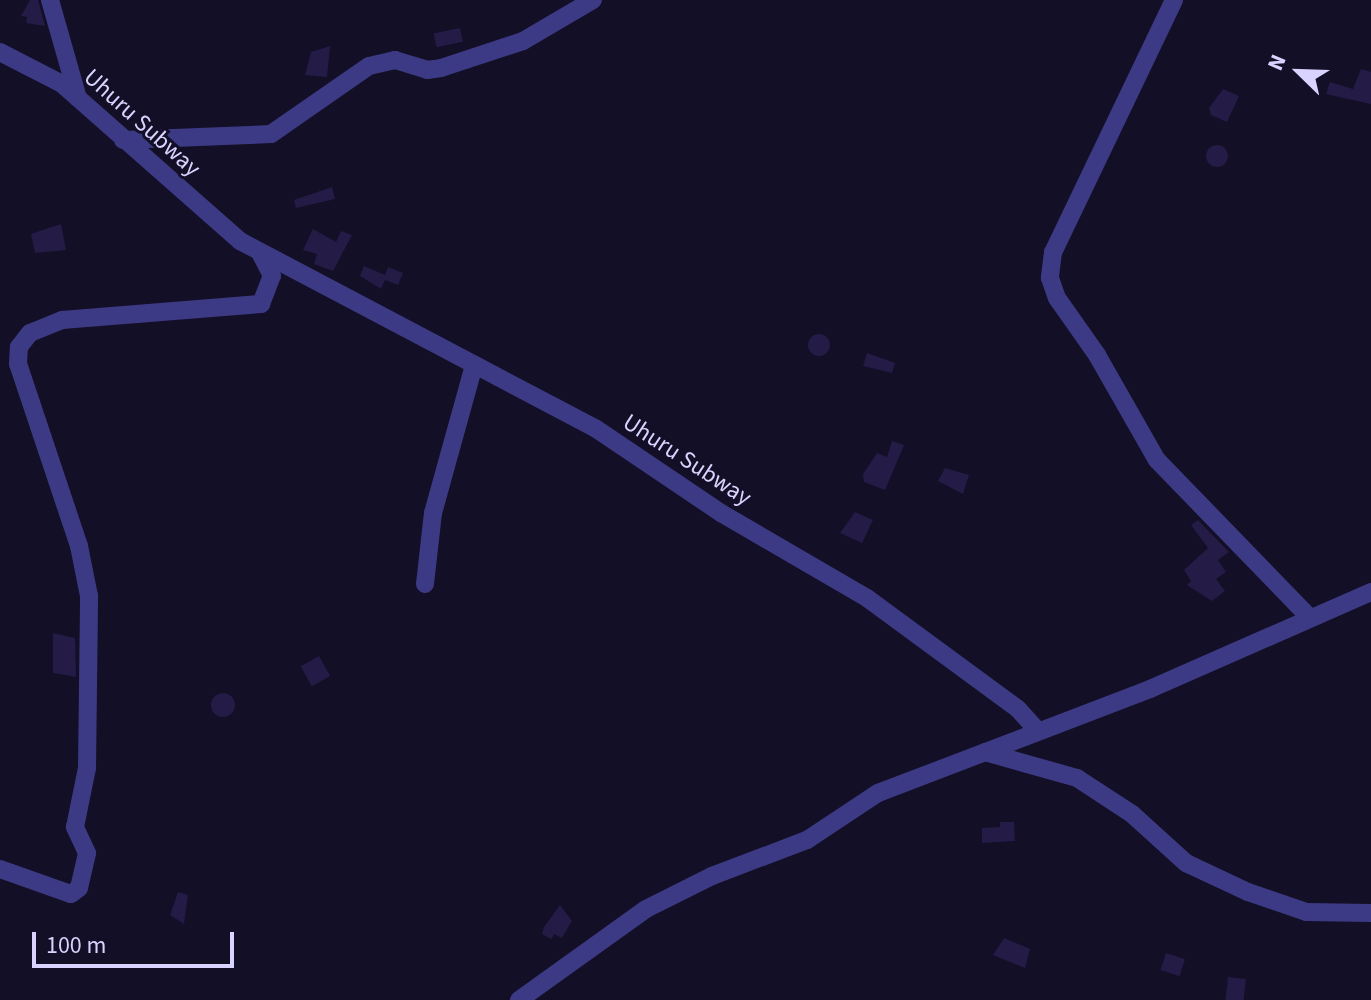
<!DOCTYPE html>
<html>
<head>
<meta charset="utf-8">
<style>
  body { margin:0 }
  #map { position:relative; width:1371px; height:1000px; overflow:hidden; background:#130f26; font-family:"Source Sans 3",sans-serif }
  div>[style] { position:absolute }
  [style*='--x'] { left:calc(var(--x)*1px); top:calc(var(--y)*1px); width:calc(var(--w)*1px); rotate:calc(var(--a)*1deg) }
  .building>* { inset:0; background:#241b47; transform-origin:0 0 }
  .round { border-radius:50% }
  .minor>* { height:18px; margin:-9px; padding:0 9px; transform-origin:9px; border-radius:9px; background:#3d3a85 }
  span { translate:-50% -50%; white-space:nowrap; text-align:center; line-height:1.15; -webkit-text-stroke:6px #130f26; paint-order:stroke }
  .street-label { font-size:24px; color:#d9d4ff }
  .north { position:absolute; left:1259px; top:32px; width:80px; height:80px; -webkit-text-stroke:6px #130f26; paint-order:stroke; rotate:293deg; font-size:22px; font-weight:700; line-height:32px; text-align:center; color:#d9d4ff }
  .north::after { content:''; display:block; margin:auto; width:28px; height:36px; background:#d9d4ff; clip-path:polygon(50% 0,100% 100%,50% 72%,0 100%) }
  .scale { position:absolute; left:32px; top:932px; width:202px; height:36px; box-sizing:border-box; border:4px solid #d9d4ff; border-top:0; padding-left:10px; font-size:24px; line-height:28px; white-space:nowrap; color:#d9d4ff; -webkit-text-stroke:6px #130f26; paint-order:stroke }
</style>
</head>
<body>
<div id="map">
  <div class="building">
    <i style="clip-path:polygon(30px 0,38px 0,45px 26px,26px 23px,27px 17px,21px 16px)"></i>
    <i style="left:460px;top:28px;width:14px;height:27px;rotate:78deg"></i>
    <i style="clip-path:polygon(330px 46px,327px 77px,305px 75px,311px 52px)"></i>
    <i style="clip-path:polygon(1361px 69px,1371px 72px,1371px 104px,1326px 94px,1330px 82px,1353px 89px)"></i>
    <i style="clip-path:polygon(1223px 89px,1239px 96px,1227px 122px,1211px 115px,1209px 108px)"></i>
    <i class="round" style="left:1206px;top:145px;width:22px;height:22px"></i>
    <i style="clip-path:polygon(332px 187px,335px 199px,296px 208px,294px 200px)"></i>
    <i style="clip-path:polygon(61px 224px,66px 250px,35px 253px,31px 234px)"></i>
    <i style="clip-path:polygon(313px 229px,336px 242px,341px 231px,352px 235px,333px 271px,314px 264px,317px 254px,303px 250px)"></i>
    <i style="clip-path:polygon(364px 266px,385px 275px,388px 267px,403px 273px,398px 285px,385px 280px,381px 289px,360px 276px)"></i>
    <i class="round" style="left:808px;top:334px;width:22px;height:22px"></i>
    <i style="clip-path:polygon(867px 353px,895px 363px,892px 373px,863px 366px)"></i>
    <i style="clip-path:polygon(892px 441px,904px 445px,885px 490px,864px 482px,863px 474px,877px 453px,887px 457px)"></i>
    <i style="clip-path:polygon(945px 468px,969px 475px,963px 494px,938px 481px)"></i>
    <i style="clip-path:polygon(855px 512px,873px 520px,862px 543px,840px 533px)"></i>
    <i style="clip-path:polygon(1198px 520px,1229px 552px,1218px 560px,1226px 572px,1216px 579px,1225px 591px,1212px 601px,1187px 585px,1191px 581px,1184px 570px,1208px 548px,1191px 525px)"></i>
    <i style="clip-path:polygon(53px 633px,75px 638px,76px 677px,53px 673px)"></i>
    <i style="left:319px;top:656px;width:23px;height:21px;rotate:61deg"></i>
    <i class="round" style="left:211px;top:693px;width:24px;height:24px"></i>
    <i style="clip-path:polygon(1000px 822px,1014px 822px,1015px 841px,982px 843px,982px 828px,1000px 827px)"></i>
    <i style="clip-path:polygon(178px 892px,188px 895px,184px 924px,170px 915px)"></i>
    <i style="clip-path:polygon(560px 905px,572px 921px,562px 938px,554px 934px,551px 939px,542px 934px,544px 927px)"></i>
    <i style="clip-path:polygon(1004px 938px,1030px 949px,1025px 968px,993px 955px)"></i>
    <i style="left:1166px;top:953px;width:20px;height:18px;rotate:18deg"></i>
    <i style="left:1228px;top:977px;width:18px;height:23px;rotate:6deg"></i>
  </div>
  <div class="minor">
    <i style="--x:50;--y:0;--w:102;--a:74.1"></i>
    <i style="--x:1174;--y:0;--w:280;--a:115.6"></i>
    <i style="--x:1053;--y:252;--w:26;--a:97"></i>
    <i style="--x:1050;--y:278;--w:21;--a:71"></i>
    <i style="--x:1057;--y:298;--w:70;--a:54.9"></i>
    <i style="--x:1097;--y:355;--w:121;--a:60.3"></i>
    <i style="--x:1157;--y:460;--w:220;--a:45.9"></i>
    <i style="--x:0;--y:52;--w:70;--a:27.3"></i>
    <i style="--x:62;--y:84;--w:237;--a:41.4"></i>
    <i style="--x:240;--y:241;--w:401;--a:27.8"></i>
    <i style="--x:595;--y:428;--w:152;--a:34"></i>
    <i style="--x:721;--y:513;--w:169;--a:30.2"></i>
    <i style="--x:867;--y:598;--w:187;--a:36.3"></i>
    <i style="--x:1018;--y:709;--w:27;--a:48"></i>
    <i style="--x:123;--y:140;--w:148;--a:-2.3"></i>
    <i style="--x:271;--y:134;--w:119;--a:-34.8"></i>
    <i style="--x:369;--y:66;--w:27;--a:-13"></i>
    <i style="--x:395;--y:60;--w:34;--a:17"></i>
    <i style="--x:427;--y:70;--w:14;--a:-8"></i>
    <i style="--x:441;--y:68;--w:86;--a:-18.2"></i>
    <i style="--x:523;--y:41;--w:81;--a:-30.4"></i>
    <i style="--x:425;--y:584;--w:71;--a:-83.6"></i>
    <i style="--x:433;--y:513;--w:154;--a:-74.5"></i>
    <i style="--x:985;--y:752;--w:96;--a:15.8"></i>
    <i style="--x:1077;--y:778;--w:66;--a:33.2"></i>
    <i style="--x:1132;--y:814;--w:73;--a:42.2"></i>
    <i style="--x:1186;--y:863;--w:68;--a:25.1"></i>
    <i style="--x:1248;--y:892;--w:61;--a:19"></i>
    <i style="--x:1306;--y:912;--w:65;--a:0.9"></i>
    <i style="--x:0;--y:869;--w:75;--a:19.4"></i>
    <i style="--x:71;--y:894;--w:10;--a:-37"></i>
    <i style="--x:79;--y:888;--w:36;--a:-77"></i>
    <i style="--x:87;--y:853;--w:29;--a:-115"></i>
    <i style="--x:75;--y:827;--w:60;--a:-78.5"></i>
    <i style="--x:87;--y:768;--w:172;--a:-89.3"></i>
    <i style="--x:89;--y:596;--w:51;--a:-101.3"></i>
    <i style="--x:79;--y:546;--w:192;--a:-108.5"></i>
    <i style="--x:18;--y:364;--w:17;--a:-87"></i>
    <i style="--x:19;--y:347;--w:18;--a:-52"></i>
    <i style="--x:30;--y:333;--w:35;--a:-22"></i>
    <i style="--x:62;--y:320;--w:200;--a:-4.6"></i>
    <i style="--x:261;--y:304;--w:30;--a:-69"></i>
    <i style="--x:272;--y:276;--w:25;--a:-117"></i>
    <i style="--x:519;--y:1000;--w:156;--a:-35.6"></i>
    <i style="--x:646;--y:909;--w:74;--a:-26.6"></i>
    <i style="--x:712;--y:876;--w:102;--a:-20.8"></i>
    <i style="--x:807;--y:840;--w:85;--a:-33.5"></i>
    <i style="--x:878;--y:793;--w:291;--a:-20.9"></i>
    <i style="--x:1150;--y:689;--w:241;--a:-23.7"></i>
  </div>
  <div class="street-label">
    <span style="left:142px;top:123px;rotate:42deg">Uhuru Subway</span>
    <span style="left:687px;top:460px;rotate:33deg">Uhuru Subway</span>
  </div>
  <div class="north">N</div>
  <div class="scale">100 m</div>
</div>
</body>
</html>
